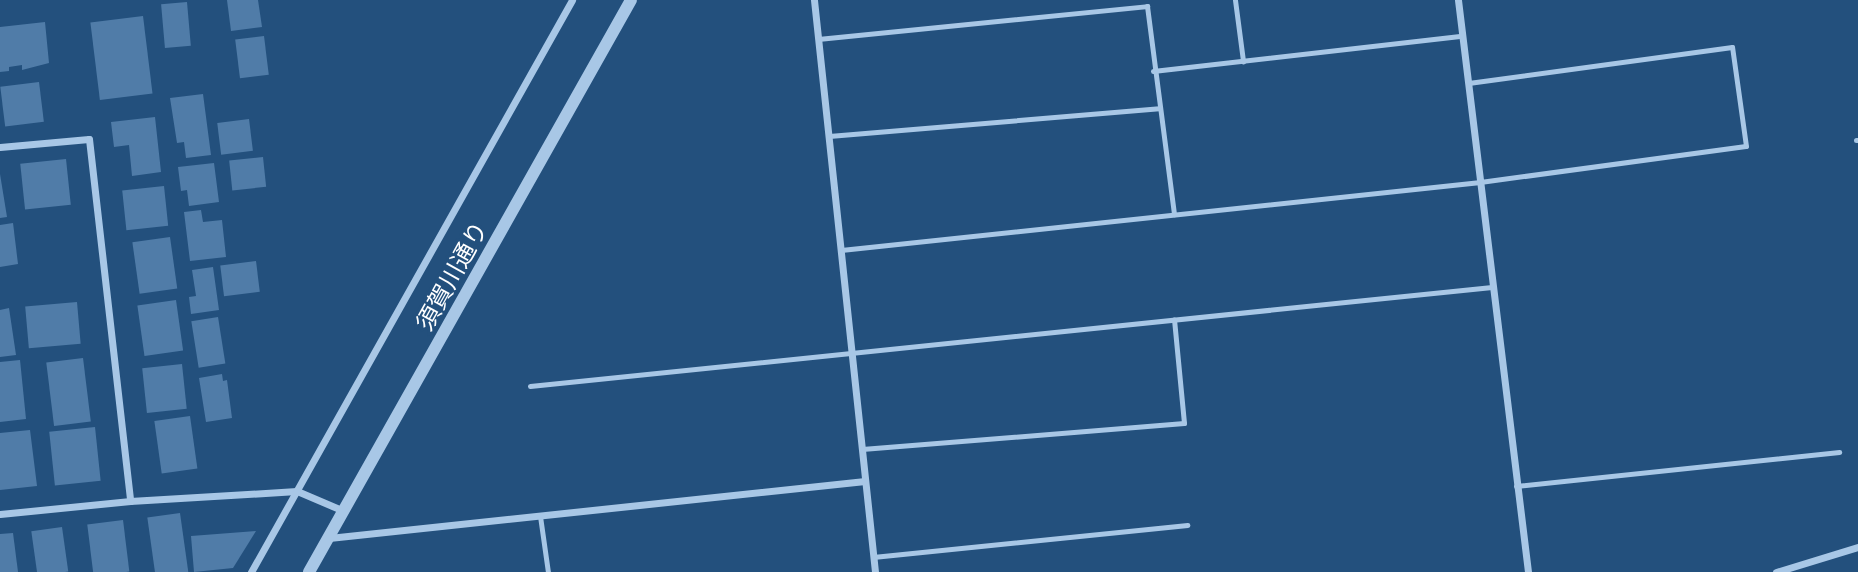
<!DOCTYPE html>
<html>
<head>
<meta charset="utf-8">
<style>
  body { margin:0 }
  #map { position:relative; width:1858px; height:572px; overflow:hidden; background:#23507d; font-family:Poppins,"Noto Sans JP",sans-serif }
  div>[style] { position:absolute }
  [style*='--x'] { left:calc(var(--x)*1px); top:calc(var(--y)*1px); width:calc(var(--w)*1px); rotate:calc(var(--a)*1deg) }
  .building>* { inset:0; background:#507ca8; transform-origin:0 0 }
  .service>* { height:5px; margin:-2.5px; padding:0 2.5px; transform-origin:2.5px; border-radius:2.5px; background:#a8c7e6 }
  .minor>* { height:7px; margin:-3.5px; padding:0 3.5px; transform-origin:3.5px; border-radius:3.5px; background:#a8c7e6 }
  .tertiary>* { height:12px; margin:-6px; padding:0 6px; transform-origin:6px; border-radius:6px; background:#a8c7e6 }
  span { translate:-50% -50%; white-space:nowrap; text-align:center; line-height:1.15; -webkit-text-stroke:6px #23507d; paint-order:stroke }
  .street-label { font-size:24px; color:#fff }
</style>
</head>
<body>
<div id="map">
  <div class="building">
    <i style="clip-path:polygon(227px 0,258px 0,262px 27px,231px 31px)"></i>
    <i style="left:187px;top:2px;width:44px;height:26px;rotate:85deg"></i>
    <i style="left:143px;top:16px;width:78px;height:53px;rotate:83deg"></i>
    <i style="clip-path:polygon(45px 22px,49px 63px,22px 70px,22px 65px,9px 67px,9px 71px,0 72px,0 27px)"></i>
    <i style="left:264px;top:36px;width:39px;height:29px;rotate:83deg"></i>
    <i style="left:39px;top:82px;width:40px;height:39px;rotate:83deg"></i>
    <i style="clip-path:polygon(203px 94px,211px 155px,186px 158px,184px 142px,177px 143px,170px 98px)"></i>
    <i style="clip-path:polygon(155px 117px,161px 172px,132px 176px,129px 145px,114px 147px,111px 122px)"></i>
    <i style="left:249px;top:119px;width:32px;height:32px;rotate:83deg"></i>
    <i style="left:263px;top:157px;width:30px;height:34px;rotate:84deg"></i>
    <i style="left:66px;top:159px;width:46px;height:46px;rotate:84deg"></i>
    <i style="clip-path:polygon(214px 163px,219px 202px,189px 206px,187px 190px,181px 191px,178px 167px)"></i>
    <i style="clip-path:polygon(0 174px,7px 217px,0 218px)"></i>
    <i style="left:164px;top:186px;width:40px;height:42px;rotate:84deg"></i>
    <i style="clip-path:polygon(201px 210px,203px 222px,222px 220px,226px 257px,190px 261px,184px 212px)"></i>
    <i style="clip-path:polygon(13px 223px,18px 264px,0 267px,0 225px)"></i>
    <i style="left:170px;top:237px;width:52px;height:38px;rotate:82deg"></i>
    <i style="left:256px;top:261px;width:31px;height:36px;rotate:83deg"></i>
    <i style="clip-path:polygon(213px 267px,219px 310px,191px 314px,189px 297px,196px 296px,192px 270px)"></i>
    <i style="left:176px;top:300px;width:51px;height:39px;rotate:82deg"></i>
    <i style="left:77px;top:302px;width:42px;height:52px;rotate:85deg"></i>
    <i style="clip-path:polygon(9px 308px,16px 355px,0 357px,0 310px)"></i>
    <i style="left:218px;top:317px;width:47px;height:27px;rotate:81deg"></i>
    <i style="left:83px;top:358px;width:64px;height:37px;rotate:83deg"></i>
    <i style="clip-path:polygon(20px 360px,26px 419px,0 422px,0 362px)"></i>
    <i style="left:182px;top:364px;width:45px;height:40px;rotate:84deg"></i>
    <i style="clip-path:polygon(222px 374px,223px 381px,227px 380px,232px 418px,206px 422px,199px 378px)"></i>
    <i style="left:190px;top:416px;width:53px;height:36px;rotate:82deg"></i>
    <i style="left:95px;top:427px;width:54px;height:46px;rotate:84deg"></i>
    <i style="clip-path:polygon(30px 430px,37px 486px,0 490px,0 433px)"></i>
    <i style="left:180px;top:513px;width:60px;height:33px;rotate:82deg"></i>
    <i style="left:123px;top:520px;width:52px;height:36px;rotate:83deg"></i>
    <i style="left:62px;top:527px;width:45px;height:31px;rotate:82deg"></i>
    <i style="clip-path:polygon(256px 531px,233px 568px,194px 572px,191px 536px)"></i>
    <i style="clip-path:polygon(13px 533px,18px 572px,0 572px,0 534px)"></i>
  </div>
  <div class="service">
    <i style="--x:1235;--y:0;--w:62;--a:82.5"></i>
    <i style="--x:818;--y:39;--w:331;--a:-5.7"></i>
    <i style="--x:1147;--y:6;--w:210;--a:82.6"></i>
    <i style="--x:1153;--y:71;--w:311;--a:-6.5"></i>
    <i style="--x:829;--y:136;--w:331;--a:-4.8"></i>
    <i style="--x:1856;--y:140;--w:2;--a:0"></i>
    <i style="--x:841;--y:250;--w:643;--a:-6.07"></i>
    <i style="--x:1480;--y:182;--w:268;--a:-7.7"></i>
    <i style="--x:1746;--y:146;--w:100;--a:-98"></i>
    <i style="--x:1732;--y:47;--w:266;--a:172.2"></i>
    <i style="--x:530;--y:386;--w:967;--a:-5.88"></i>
    <i style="--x:862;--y:449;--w:323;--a:-4.6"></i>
    <i style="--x:1184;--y:423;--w:104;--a:-95.5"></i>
    <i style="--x:1516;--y:486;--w:325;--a:-6"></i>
    <i style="--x:540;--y:516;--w:57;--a:81.9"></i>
    <i style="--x:873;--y:557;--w:316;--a:-5.8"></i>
  </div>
  <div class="minor">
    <i style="--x:814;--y:0;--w:575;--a:83.91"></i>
    <i style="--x:1458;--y:0;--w:576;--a:83.02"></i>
    <i style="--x:0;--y:147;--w:89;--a:-5.1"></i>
    <i style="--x:89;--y:139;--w:364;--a:83.5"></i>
    <i style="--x:0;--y:514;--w:131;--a:-5.7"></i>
    <i style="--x:130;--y:501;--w:167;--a:-3.4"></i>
    <i style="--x:297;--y:491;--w:51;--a:23.1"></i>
    <i style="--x:329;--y:538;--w:539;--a:-6.07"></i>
    <i style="--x:251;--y:572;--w:656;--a:-60.7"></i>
    <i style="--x:1776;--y:572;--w:86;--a:-17"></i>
  </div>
  <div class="tertiary">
    <i style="--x:309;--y:572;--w:656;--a:-60.62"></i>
  </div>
  <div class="street-label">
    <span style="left:452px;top:276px;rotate:-61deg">須賀川通り</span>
  </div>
</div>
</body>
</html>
